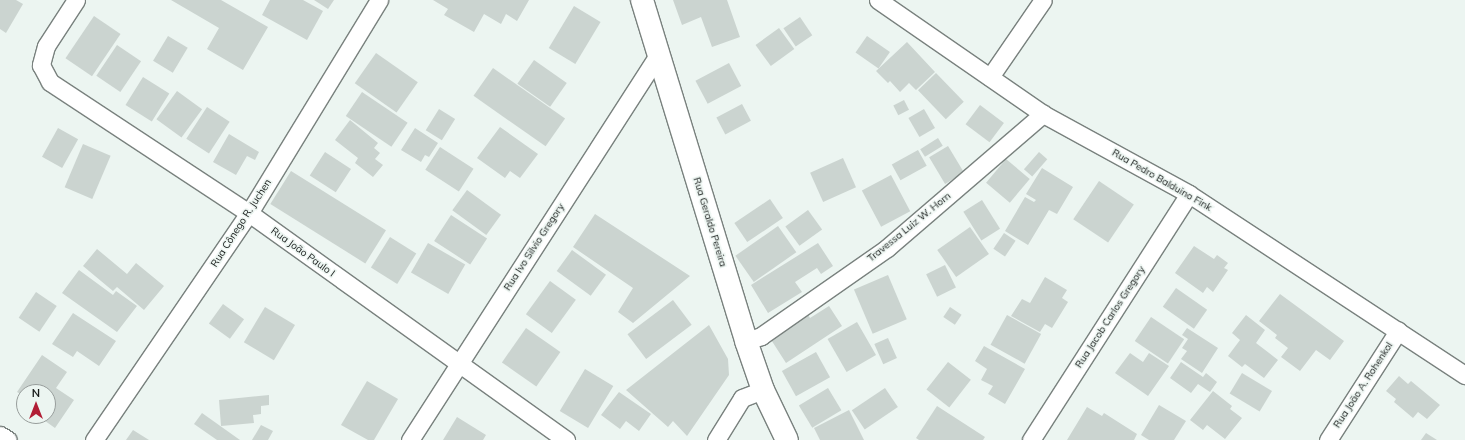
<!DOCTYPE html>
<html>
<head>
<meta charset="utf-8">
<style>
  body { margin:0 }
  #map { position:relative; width:1465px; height:440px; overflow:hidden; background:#ecf5f1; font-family:Mulish,sans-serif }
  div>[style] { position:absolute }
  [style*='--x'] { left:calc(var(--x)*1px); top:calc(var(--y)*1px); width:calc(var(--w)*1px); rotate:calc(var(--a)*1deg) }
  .building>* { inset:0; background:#cbd4d0; transform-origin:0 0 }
  .roads { filter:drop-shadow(1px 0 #79817e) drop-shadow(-1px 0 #79817e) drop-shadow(0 1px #79817e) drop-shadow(0 -1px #79817e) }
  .minor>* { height:17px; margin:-8.5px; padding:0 8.5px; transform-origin:8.5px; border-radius:8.5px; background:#fff }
  .secondary>* { height:22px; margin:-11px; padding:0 11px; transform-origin:11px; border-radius:11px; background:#fff }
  span { translate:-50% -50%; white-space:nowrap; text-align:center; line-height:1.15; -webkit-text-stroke:3px #ecf5f1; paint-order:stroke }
  .street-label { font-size:10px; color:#171a19 }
  .north { position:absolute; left:16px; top:384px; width:40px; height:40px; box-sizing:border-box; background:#ecf5f1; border:1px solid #979d9b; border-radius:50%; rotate:0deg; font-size:11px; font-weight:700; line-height:16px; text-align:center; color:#171a19 }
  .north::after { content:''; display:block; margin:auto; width:14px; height:18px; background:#b11d35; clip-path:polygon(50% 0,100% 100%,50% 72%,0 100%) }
</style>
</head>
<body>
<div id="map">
  <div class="building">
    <i style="clip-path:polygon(0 0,16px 0,23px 4px,6px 33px,0 29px)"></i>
    <i style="clip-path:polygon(171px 0,221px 0,268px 27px,243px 70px,207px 49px,219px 28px)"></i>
    <i style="clip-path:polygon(270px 0,303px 0,323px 11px,307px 40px,262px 15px)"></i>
    <i style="clip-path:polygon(314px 0,334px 0,328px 9px)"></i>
    <i style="clip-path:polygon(433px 0,529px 0,517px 21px,506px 14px,501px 24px,484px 14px,474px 32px,444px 15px,448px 9px)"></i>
    <i style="clip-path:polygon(673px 0,727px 0,740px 37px,712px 47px,701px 17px,682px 25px)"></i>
    <i style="left:574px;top:6px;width:31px;height:49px;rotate:31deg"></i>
    <i style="left:94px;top:16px;width:32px;height:51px;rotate:34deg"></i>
    <i style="left:800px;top:17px;width:22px;height:20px;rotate:56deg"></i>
    <i style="left:779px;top:28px;width:26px;height:29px;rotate:54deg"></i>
    <i style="left:168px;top:36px;width:23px;height:29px;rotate:31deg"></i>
    <i style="left:867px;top:36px;width:28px;height:20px;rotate:35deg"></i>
    <i style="clip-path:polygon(907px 42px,935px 72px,916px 90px,909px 83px,900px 92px,890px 81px,888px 83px,876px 71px)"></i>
    <i style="left:117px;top:45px;width:29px;height:37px;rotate:34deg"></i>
    <i style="left:376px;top:53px;width:51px;height:37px;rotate:35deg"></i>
    <i style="left:534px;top:60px;width:40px;height:29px;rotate:35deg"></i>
    <i style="left:729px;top:63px;width:26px;height:38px;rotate:62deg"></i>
    <i style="left:493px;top:68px;width:88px;height:34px;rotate:35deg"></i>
    <i style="left:936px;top:73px;width:40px;height:25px;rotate:46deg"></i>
    <i style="left:143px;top:77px;width:31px;height:33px;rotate:32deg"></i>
    <i style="left:177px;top:91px;width:31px;height:35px;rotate:36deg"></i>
    <i style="left:362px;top:92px;width:55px;height:29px;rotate:34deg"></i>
    <i style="left:904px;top:100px;width:11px;height:12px;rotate:63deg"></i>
    <i style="left:742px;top:104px;width:19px;height:29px;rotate:62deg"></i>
    <i style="left:980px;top:105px;width:30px;height:24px;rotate:37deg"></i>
    <i style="left:207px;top:107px;width:27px;height:38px;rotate:33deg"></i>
    <i style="left:439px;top:109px;width:19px;height:25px;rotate:32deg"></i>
    <i style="left:924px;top:109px;width:22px;height:18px;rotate:60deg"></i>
    <i style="clip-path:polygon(350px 120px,378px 143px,374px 148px,380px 153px,375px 159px,383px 165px,373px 177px,355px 163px,358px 158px,335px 140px)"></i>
    <i style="clip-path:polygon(500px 127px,538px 154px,520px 178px,510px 171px,505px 178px,477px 158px)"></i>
    <i style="left:58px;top:128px;width:23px;height:33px;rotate:29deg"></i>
    <i style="clip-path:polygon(415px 128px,438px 143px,429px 157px,425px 155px,421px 162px,401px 150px)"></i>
    <i style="clip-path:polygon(229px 134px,259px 152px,255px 160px,247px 156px,236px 175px,213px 162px)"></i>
    <i style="left:938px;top:138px;width:9px;height:21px;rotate:58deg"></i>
    <i style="left:83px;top:144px;width:30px;height:47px;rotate:23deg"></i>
    <i style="left:948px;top:146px;width:31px;height:22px;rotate:59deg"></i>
    <i style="left:440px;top:147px;width:40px;height:27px;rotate:33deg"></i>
    <i style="left:918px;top:150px;width:18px;height:30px;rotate:61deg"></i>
    <i style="left:325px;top:152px;width:31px;height:28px;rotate:33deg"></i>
    <i style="left:1039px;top:152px;width:11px;height:23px;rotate:41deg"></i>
    <i style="left:843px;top:158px;width:32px;height:36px;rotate:66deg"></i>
    <i style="left:1006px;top:159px;width:31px;height:31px;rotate:40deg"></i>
    <i style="clip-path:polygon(1042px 168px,1073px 187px,1057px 214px,1049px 210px,1028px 245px,1005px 231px,1025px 197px,1034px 202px,1036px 200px,1026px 194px)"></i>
    <i style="left:291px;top:171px;width:112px;height:39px;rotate:32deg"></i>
    <i style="left:891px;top:175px;width:41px;height:33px;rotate:62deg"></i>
    <i style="left:1099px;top:181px;width:42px;height:46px;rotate:34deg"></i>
    <i style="left:467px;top:190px;width:42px;height:25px;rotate:36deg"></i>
    <i style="left:770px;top:199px;width:23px;height:43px;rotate:56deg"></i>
    <i style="left:982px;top:200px;width:34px;height:22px;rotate:58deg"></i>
    <i style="left:808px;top:210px;width:24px;height:28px;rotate:54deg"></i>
    <i style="clip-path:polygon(595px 214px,690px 276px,633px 323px,618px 312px,633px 288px,573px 247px)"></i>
    <i style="left:451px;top:215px;width:43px;height:31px;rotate:33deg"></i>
    <i style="left:778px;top:226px;width:32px;height:52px;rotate:55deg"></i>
    <i style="left:970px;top:227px;width:33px;height:40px;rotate:55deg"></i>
    <i style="left:1004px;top:233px;width:14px;height:19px;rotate:34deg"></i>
    <i style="left:390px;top:237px;width:31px;height:36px;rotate:32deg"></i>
    <i style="left:428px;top:243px;width:43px;height:34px;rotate:30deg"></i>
    <i style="clip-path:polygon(818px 243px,833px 266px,821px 274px,817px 268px,795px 282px,802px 292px,768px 313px,751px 285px)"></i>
    <i style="clip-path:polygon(1194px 246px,1214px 259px,1217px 255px,1228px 263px,1224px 268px,1228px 270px,1213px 292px,1207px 287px,1203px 293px,1175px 273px)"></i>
    <i style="clip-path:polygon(97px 249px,127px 274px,136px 263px,164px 286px,144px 310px,117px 287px,113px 291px,83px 266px)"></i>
    <i style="left:572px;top:250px;width:42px;height:26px;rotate:36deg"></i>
    <i style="left:945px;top:265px;width:25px;height:21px;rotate:64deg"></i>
    <i style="clip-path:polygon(79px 270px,113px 295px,116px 291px,137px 306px,117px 332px,62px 293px)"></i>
    <i style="left:888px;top:275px;width:48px;height:37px;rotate:67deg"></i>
    <i style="clip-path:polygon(1045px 277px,1067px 290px,1062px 298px,1068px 302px,1052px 328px,1045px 324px,1040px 332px,1011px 316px,1022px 299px,1030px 303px)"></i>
    <i style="left:550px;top:281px;width:32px;height:41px;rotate:36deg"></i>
    <i style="left:1176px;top:288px;width:38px;height:23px;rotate:35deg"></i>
    <i style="left:36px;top:292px;width:25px;height:31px;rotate:34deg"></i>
    <i style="clip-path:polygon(1280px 294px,1344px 341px,1330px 360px,1316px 350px,1300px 371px,1281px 357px,1288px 348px,1275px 338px,1277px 335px,1259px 321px)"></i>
    <i style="left:673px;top:300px;width:31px;height:57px;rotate:53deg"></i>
    <i style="left:223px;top:304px;width:26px;height:24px;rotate:36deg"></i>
    <i style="clip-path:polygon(829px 306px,842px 326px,786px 363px,768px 335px,805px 310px,810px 318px)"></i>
    <i style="left:265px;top:307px;width:35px;height:41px;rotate:31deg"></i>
    <i style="left:950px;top:307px;width:14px;height:12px;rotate:34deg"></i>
    <i style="clip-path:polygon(73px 313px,116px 341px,99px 366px,77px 351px,73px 357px,52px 344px)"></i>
    <i style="left:1007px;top:315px;width:39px;height:34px;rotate:29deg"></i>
    <i style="clip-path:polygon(1246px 315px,1265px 330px,1256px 343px,1278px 360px,1264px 378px,1245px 364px,1242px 367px,1228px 356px,1240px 340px,1232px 333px)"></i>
    <i style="left:1151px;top:317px;width:40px;height:29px;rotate:34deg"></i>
    <i style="left:857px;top:322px;width:38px;height:34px;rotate:60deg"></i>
    <i style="clip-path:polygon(709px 325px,728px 359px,729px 375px,687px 436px,673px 421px,668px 427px,626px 390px)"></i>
    <i style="left:526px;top:328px;width:42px;height:42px;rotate:35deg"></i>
    <i style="clip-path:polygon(1187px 328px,1218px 348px,1202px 373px,1181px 359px,1187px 351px,1182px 348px,1188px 339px,1182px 335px)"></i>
    <i style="left:888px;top:338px;width:22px;height:15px;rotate:66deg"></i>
    <i style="clip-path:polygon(984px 346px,1025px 369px,1005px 404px,988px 394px,993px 386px,981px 380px,987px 369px,975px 361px)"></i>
    <i style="left:816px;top:352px;width:29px;height:39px;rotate:61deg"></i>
    <i style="clip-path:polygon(1130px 353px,1143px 362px,1149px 353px,1169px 366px,1148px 396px,1115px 373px)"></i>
    <i style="clip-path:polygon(42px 355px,67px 372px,56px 388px,74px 400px,55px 428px,38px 416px,48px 416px,48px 392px,24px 392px,24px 396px,17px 392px)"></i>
    <i style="left:948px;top:362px;width:29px;height:35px;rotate:38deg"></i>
    <i style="clip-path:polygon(1181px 362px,1203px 377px,1206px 373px,1217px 382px,1210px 392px,1198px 384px,1191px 393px,1170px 378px)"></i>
    <i style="left:585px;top:369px;width:33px;height:49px;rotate:31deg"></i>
    <i style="left:1242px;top:373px;width:35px;height:24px;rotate:31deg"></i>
    <i style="clip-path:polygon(1399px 376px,1408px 384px,1411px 381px,1440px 405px,1427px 419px,1418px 412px,1413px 418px,1394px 402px,1396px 399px,1386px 391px)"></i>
    <i style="clip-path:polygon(367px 381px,398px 399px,374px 440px,368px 440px,341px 425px)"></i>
    <i style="left:828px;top:388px;width:26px;height:34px;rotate:59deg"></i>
    <i style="left:885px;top:388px;width:23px;height:40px;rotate:56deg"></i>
    <i style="clip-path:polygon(1213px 391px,1232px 406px,1230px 409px,1242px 418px,1225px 439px,1207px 425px,1203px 430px,1190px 420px)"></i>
    <i style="clip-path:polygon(619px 392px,651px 414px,639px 431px,626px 421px,620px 429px,601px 415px)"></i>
    <i style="clip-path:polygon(269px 395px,269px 405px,261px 406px,261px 414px,253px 415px,254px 423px,221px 426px,219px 400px)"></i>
    <i style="clip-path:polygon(1159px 405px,1186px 421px,1174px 440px,1149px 440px,1141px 435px)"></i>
    <i style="clip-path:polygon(937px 406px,985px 437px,983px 440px,919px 440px,916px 438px)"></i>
    <i style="clip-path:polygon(1087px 407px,1102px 416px,1104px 413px,1137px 434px,1134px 440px,1067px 440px)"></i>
    <i style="clip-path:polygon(849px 410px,864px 440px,820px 440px,814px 428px)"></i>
    <i style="clip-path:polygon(202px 413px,240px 440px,217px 440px,194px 424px)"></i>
    <i style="clip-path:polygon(457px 417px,486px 435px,483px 440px,443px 440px)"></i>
    <i style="clip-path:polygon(261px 425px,273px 431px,268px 440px,252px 440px)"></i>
    <i style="clip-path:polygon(133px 430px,149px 440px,126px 440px)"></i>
    <i style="clip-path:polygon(1426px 433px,1437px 440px,1421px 440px)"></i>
  </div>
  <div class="roads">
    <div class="minor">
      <i style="--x:76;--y:0;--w:55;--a:123.1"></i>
      <i style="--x:46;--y:46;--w:20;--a:105"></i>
      <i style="--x:41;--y:65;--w:19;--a:62"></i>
      <i style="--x:50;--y:82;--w:238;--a:33.4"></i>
      <i style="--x:249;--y:213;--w:390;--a:35.6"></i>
      <i style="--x:878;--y:0;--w:201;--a:34.6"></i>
      <i style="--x:1043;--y:114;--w:166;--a:28.7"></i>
      <i style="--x:1189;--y:194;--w:330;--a:33.3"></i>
      <i style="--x:990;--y:77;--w:93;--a:-55.5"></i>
      <i style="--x:746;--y:341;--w:16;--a:-18"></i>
      <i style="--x:761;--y:336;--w:154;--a:-34.9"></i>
      <i style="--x:887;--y:248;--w:206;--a:-40.7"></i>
      <i style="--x:0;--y:435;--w:9;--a:32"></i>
      <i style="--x:94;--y:440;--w:275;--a:-55.7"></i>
      <i style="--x:249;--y:213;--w:250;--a:-58.6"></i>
      <i style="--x:410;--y:440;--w:459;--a:-57.2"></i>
      <i style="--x:716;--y:440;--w:49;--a:-58.2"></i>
      <i style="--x:742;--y:398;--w:22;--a:-21"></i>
      <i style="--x:1031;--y:440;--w:292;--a:-57.3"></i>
      <i style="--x:1328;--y:440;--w:130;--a:-57.3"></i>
    </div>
    <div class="secondary">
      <i style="--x:642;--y:0;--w:357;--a:73"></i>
      <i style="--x:746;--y:341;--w:52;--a:70.9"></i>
      <i style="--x:763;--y:390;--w:55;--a:64.4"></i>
    </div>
  </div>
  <div class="street-label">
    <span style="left:1162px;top:180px;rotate:30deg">Rua Pedro Balduino Fink</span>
    <span style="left:710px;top:222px;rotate:73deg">Rua Geraldo Pereira</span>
    <span style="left:241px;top:223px;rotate:-57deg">Rua Cônego R. Juchen</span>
    <span style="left:909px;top:227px;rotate:-39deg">Travessa Luiz W. Horn</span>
    <span style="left:534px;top:247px;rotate:-57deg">Rua Ivo Silvio Gregory</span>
    <span style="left:303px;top:252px;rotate:36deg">Rua João Paulo I</span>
    <span style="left:1110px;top:317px;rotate:-57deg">Rua Jacob Carlos Gregory</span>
    <span style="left:1363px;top:385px;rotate:-57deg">Rua João A. Rohenkol</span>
  </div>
  <div class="north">N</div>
</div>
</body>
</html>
